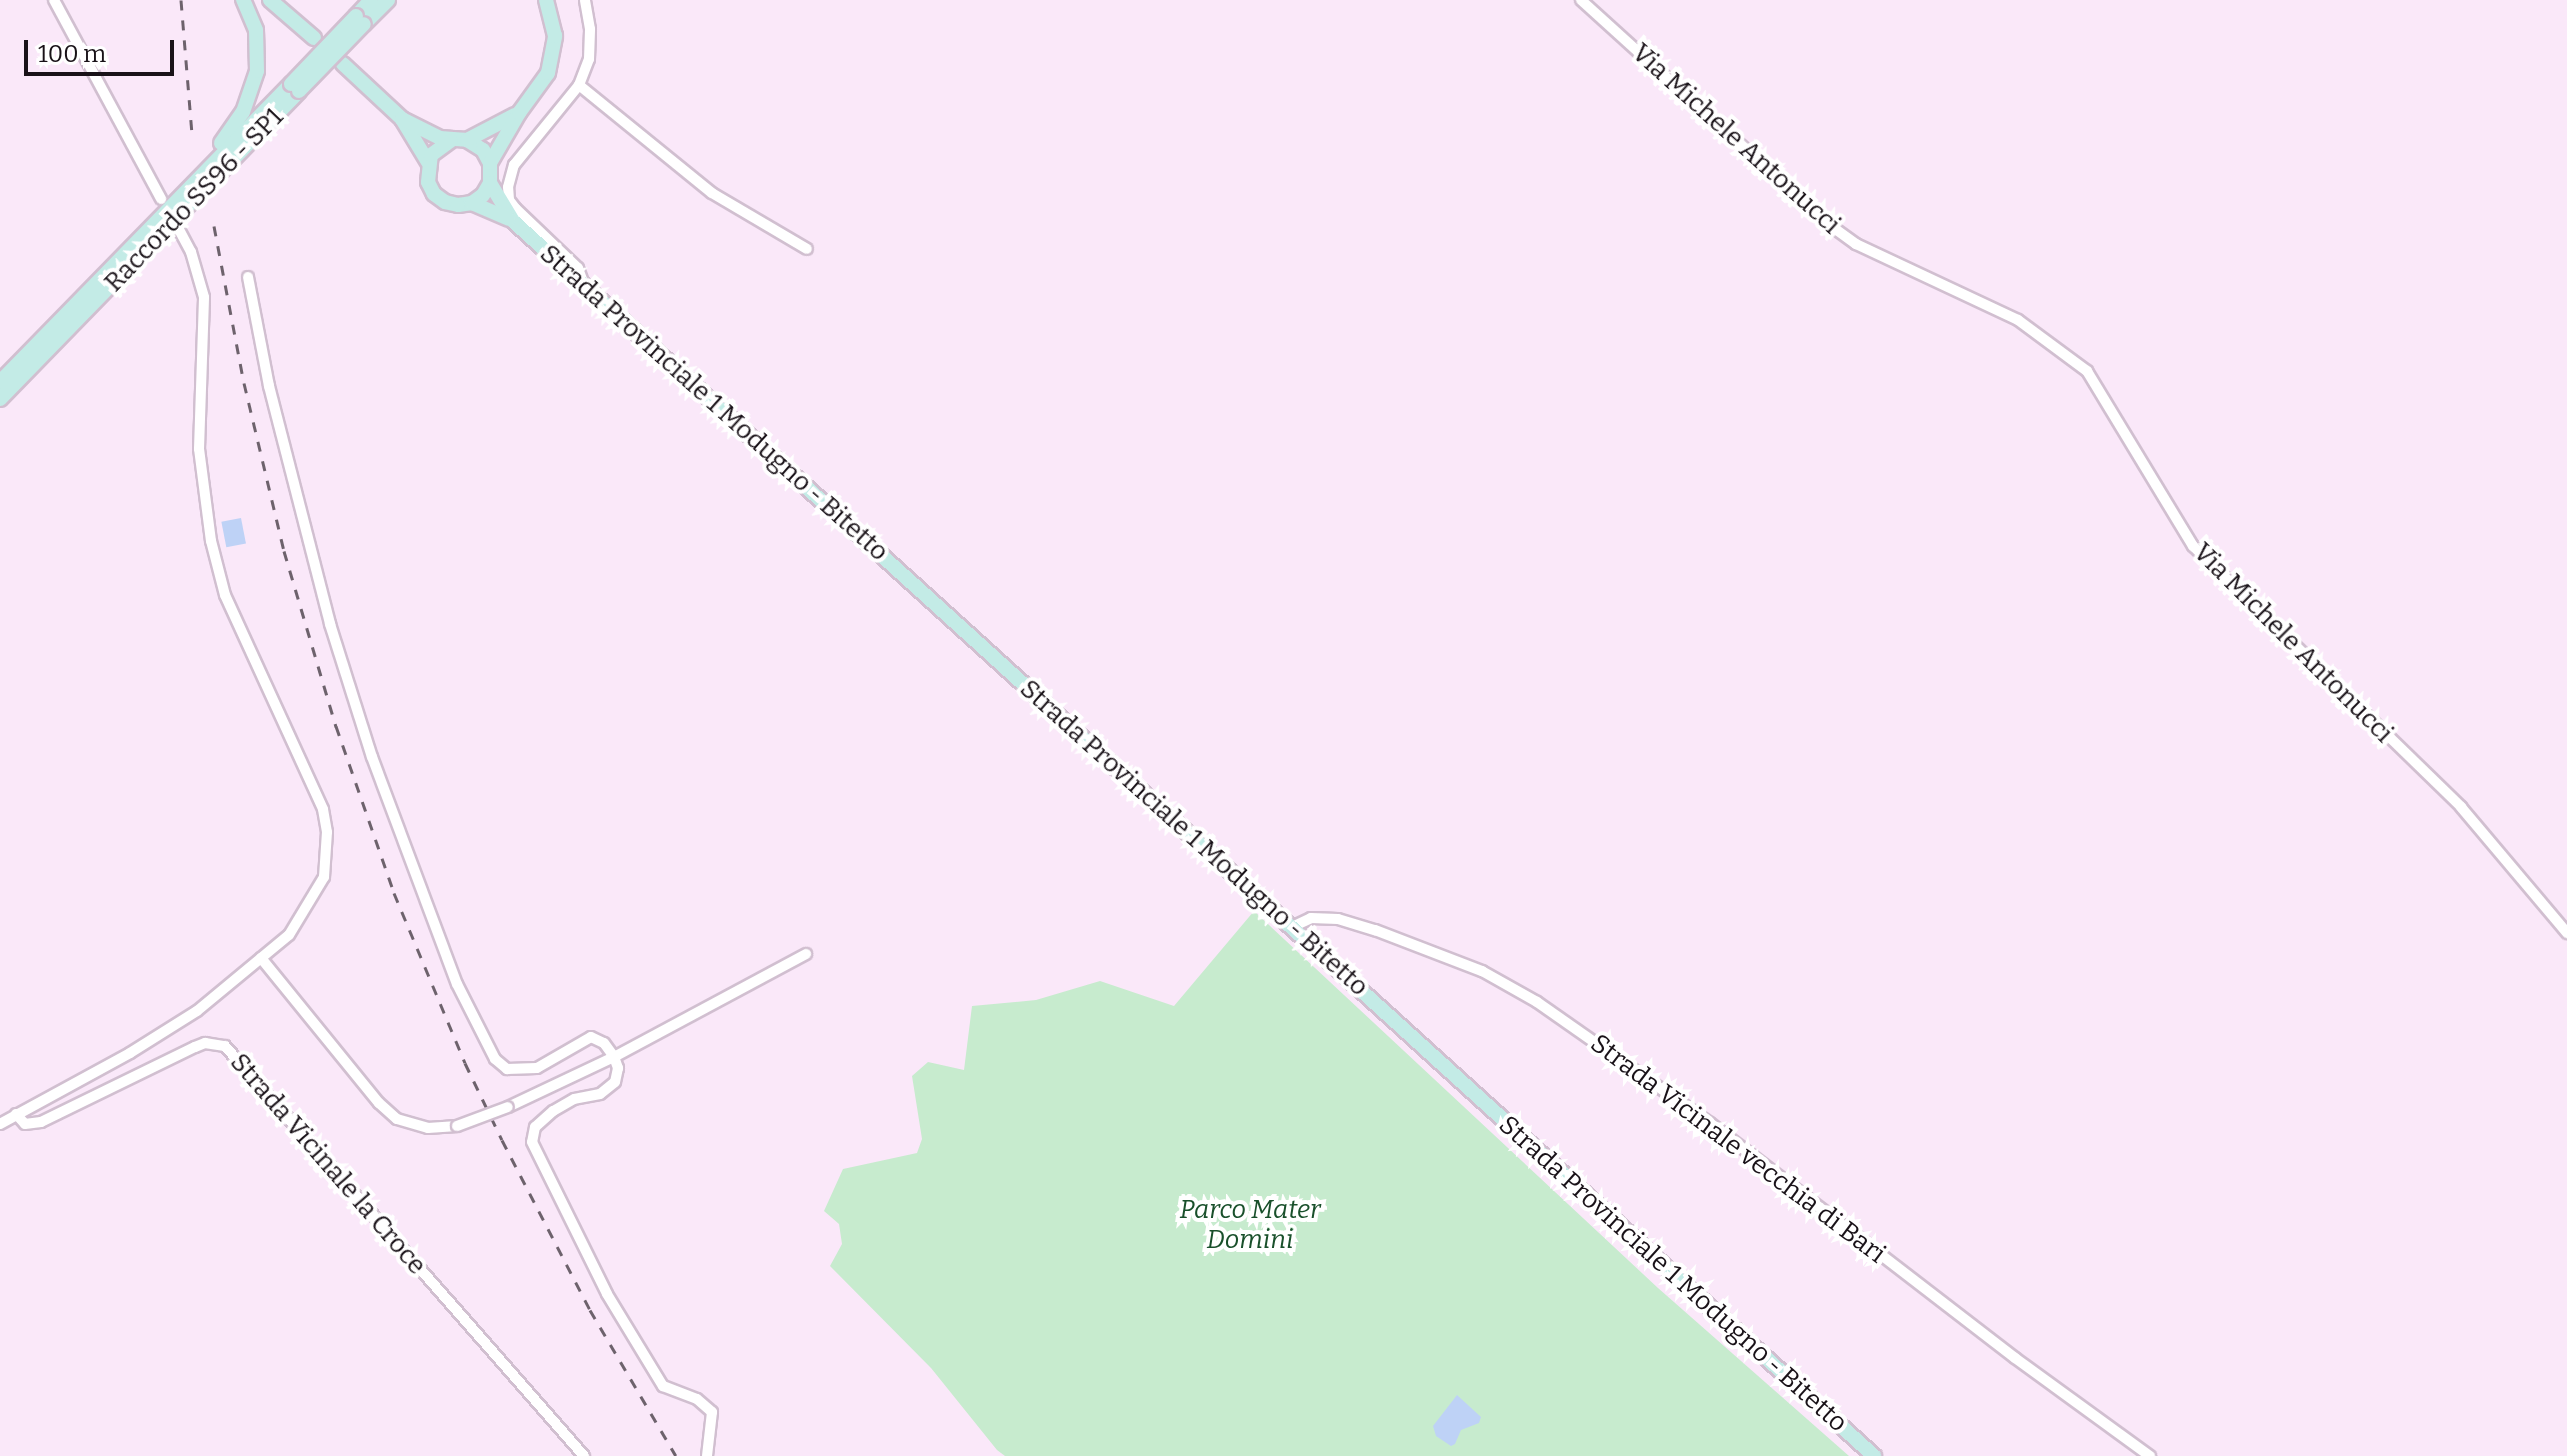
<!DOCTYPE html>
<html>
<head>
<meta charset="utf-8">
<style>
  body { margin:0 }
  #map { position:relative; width:2567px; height:1456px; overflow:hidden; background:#fae8f9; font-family:Bitter,serif }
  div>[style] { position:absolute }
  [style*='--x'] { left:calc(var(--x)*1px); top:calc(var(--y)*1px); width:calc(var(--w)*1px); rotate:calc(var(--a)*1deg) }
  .green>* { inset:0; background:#c7ebce }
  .water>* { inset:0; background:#bed2f6; transform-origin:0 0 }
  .roads { filter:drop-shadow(2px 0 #d1bfd0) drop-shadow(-2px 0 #d1bfd0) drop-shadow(0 2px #d1bfd0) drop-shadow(0 -2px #d1bfd0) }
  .street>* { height:10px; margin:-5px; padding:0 5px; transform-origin:5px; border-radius:5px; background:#fff }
  .secondary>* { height:14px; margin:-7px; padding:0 7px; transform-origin:7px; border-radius:7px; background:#c3ebe6 }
  .rail>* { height:3px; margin-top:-1.5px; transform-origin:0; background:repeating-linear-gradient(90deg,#6d626c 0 10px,transparent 0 20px) }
  .bridges { filter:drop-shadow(2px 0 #d1bfd0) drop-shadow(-2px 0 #d1bfd0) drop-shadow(0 2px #d1bfd0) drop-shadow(0 -2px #d1bfd0) }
  .street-bridge>* { height:10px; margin:-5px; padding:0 5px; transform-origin:5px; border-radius:5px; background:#fff }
  .secondary-bridge>* { height:14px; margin:-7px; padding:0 7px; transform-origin:7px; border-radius:7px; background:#c3ebe6 }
  span { translate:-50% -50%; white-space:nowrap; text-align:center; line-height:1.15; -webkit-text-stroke:8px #fff; paint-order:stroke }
  .street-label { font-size:26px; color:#191218 }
  .park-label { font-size:26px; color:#19502b; font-style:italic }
  .scale { position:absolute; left:24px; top:40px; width:150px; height:36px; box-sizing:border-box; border:4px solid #191218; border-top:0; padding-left:10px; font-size:24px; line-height:28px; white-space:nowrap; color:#191218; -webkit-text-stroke:6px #fff; paint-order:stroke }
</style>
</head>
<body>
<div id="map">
  <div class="green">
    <i style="clip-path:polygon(1254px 911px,1658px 1288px,1849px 1456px,1005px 1456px,997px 1450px,931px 1368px,830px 1266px,842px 1244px,839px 1224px,824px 1211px,843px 1169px,917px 1153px,922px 1139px,912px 1076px,928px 1062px,964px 1070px,972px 1006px,1036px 1000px,1100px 981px,1174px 1006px)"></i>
  </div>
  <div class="water">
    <i style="left:241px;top:518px;width:26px;height:20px;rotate:79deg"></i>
    <i style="clip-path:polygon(1457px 1395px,1481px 1417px,1479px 1423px,1461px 1430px,1455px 1444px,1451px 1446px,1436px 1436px,1433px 1426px)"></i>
  </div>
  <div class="roads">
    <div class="street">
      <i style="--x:54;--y:0;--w:226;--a:61.7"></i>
      <i style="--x:1581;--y:0;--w:332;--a:42.2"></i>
      <i style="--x:1827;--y:223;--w:36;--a:36"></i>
      <i style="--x:1856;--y:244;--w:179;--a:25.1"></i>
      <i style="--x:2018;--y:320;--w:86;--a:36.5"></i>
      <i style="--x:2087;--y:371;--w:205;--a:58.8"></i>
      <i style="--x:2193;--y:546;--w:374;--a:44.2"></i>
      <i style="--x:2461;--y:807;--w:165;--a:49.9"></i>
      <i style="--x:579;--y:85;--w:171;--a:39.1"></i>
      <i style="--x:712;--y:193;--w:110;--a:30.5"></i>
      <i style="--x:248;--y:277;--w:111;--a:79.1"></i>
      <i style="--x:269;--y:386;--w:246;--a:75.6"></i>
      <i style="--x:330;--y:624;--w:139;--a:72.5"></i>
      <i style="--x:372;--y:757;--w:242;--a:69.5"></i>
      <i style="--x:457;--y:984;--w:84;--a:63.1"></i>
      <i style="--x:495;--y:1059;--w:16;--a:40"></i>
      <i style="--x:507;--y:1069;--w:30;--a:-2"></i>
      <i style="--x:537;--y:1068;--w:62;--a:-29.9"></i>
      <i style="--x:591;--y:1037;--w:14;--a:25"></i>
      <i style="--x:604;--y:1043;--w:17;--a:54"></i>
      <i style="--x:614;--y:1057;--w:12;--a:70"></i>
      <i style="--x:618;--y:1068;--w:14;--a:102"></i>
      <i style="--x:615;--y:1082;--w:19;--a:141"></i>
      <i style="--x:600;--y:1094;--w:26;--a:169"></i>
      <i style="--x:574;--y:1099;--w:24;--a:150"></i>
      <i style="--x:553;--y:1111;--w:24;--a:138"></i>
      <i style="--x:535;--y:1127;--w:15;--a:101"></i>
      <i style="--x:532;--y:1142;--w:169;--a:63.7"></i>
      <i style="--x:607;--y:1294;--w:108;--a:58.7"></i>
      <i style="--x:663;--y:1386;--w:36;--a:21"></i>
      <i style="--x:697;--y:1399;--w:20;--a:41"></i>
      <i style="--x:712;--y:1412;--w:44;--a:96.5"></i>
      <i style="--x:583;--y:282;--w:15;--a:-110"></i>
      <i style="--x:578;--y:268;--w:86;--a:-136.4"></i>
      <i style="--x:516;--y:209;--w:11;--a:-128"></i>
      <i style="--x:509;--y:200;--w:13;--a:-94"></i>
      <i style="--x:508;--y:187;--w:23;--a:-75"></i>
      <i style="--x:514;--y:165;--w:103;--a:-50.9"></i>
      <i style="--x:579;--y:85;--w:28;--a:-69"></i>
      <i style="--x:589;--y:59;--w:30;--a:-88"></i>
      <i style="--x:590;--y:29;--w:29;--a:-100"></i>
      <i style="--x:1292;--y:927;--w:21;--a:-25"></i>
      <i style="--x:1311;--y:918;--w:27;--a:2"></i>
      <i style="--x:1338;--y:919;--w:39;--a:17"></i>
      <i style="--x:1375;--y:930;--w:115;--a:21"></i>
      <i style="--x:1482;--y:971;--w:63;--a:29.4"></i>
      <i style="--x:1537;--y:1002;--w:211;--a:35"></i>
      <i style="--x:1710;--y:1123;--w:385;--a:37.6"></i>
      <i style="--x:2015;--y:1358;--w:167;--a:36"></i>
      <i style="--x:261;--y:958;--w:187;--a:50.9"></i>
      <i style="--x:379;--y:1103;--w:24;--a:42"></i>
      <i style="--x:397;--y:1119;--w:32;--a:16"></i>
      <i style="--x:428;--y:1128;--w:29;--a:-4"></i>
      <i style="--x:508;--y:1107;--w:117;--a:-25.3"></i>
      <i style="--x:614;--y:1057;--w:218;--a:-28.2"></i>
      <i style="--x:16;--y:1114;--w:13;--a:48"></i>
      <i style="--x:25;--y:1124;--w:16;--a:-7"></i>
      <i style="--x:41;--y:1122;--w:171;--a:-26"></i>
      <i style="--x:195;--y:1047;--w:11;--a:-22"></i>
      <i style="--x:205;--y:1043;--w:20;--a:9"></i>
      <i style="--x:225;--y:1046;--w:545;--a:48.79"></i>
      <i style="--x:0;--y:1124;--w:148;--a:-28.6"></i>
      <i style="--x:130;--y:1053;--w:79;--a:-32.1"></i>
      <i style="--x:197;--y:1011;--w:119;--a:-39.6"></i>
      <i style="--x:289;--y:935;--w:68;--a:-58.9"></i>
      <i style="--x:324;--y:877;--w:45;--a:-86.2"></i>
      <i style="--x:327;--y:832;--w:23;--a:-100"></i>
      <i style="--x:323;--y:809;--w:235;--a:-114.6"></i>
      <i style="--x:225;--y:595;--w:56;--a:-104.5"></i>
      <i style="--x:211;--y:541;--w:93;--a:-97.4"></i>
      <i style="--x:199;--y:449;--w:152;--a:-88.1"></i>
      <i style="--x:204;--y:297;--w:47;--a:-106.1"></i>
      <i style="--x:191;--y:252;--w:24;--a:-118"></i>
    </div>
    <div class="secondary">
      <i style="--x:270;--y:0;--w:58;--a:40.8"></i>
      <i style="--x:356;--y:16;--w:22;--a:-47"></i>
      <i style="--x:364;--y:24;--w:34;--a:-45"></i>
      <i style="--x:343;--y:64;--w:81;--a:43"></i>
      <i style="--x:402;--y:119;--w:50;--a:58.8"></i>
      <i style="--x:402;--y:119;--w:42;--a:26.6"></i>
      <i style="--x:440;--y:138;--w:27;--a:4"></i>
      <i style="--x:467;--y:140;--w:19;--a:32"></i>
      <i style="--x:483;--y:150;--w:15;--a:62"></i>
      <i style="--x:490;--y:163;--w:20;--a:90"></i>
      <i style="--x:490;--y:183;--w:14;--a:120"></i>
      <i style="--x:483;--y:195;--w:14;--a:144"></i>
      <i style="--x:472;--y:203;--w:14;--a:172"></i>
      <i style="--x:458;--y:205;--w:13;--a:-167"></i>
      <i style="--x:445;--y:202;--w:14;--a:-144"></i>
      <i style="--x:434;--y:194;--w:13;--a:-117"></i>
      <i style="--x:428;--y:182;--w:27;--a:-84"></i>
      <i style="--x:431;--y:155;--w:24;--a:-36"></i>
      <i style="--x:467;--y:140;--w:54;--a:-27.5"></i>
      <i style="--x:221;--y:143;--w:38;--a:-55"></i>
      <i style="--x:243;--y:112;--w:43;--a:-71.1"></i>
      <i style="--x:257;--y:71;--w:41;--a:-91.4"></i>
      <i style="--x:256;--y:30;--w:33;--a:-113"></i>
      <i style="--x:490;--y:163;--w:58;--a:-59.9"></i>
      <i style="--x:519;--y:113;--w:49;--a:-54.1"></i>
      <i style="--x:548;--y:73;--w:38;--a:-79"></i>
      <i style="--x:555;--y:36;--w:37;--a:-104"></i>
      <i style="--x:490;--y:183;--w:44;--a:58.8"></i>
      <i style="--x:513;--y:221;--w:1838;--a:42.22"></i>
      <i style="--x:472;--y:203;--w:40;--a:23.4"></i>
      <i style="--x:0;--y:382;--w:417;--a:-45.7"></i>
      <i style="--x:0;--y:399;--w:429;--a:-45.8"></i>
    </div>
  </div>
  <div class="rail">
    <i style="--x:181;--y:0;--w:133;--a:85.3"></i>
    <i style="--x:214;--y:226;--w:160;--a:79.2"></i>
    <i style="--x:244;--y:383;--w:173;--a:76.6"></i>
    <i style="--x:284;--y:551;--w:183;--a:73.5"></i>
    <i style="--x:336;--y:726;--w:177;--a:70.8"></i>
    <i style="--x:394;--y:893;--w:184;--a:67.3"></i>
    <i style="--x:465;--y:1063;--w:85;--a:64.3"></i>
    <i style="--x:502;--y:1140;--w:191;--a:62.6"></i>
    <i style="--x:590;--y:1310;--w:169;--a:59.5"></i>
  </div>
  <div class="bridges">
    <div class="street-bridge">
      <i style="--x:457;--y:1126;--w:54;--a:-20.4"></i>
    </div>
    <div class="secondary-bridge">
      <i style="--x:291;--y:84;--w:94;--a:-46.3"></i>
      <i style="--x:299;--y:91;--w:93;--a:-45.9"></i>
    </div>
  </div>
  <div class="street-label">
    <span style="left:1736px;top:139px;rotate:42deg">Via Michele Antonucci</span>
    <span style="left:194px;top:200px;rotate:-46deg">Raccordo SS96 - SP1</span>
    <span style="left:714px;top:403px;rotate:42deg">Strada Provinciale 1 Modugno - Bitetto</span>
    <span style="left:2293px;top:643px;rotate:45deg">Via Michele Antonucci</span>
    <span style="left:1194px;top:838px;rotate:42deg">Strada Provinciale 1 Modugno - Bitetto</span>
    <span style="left:1738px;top:1149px;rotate:37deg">Strada Vicinale vecchia di Bari</span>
    <span style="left:328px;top:1164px;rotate:49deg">Strada Vicinale la Croce</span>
    <span style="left:1673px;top:1274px;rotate:42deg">Strada Provinciale 1 Modugno - Bitetto</span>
  </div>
  <div class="park-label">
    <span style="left:1250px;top:1225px">Parco Mater<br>Domini</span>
  </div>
  <div class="scale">100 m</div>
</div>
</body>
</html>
